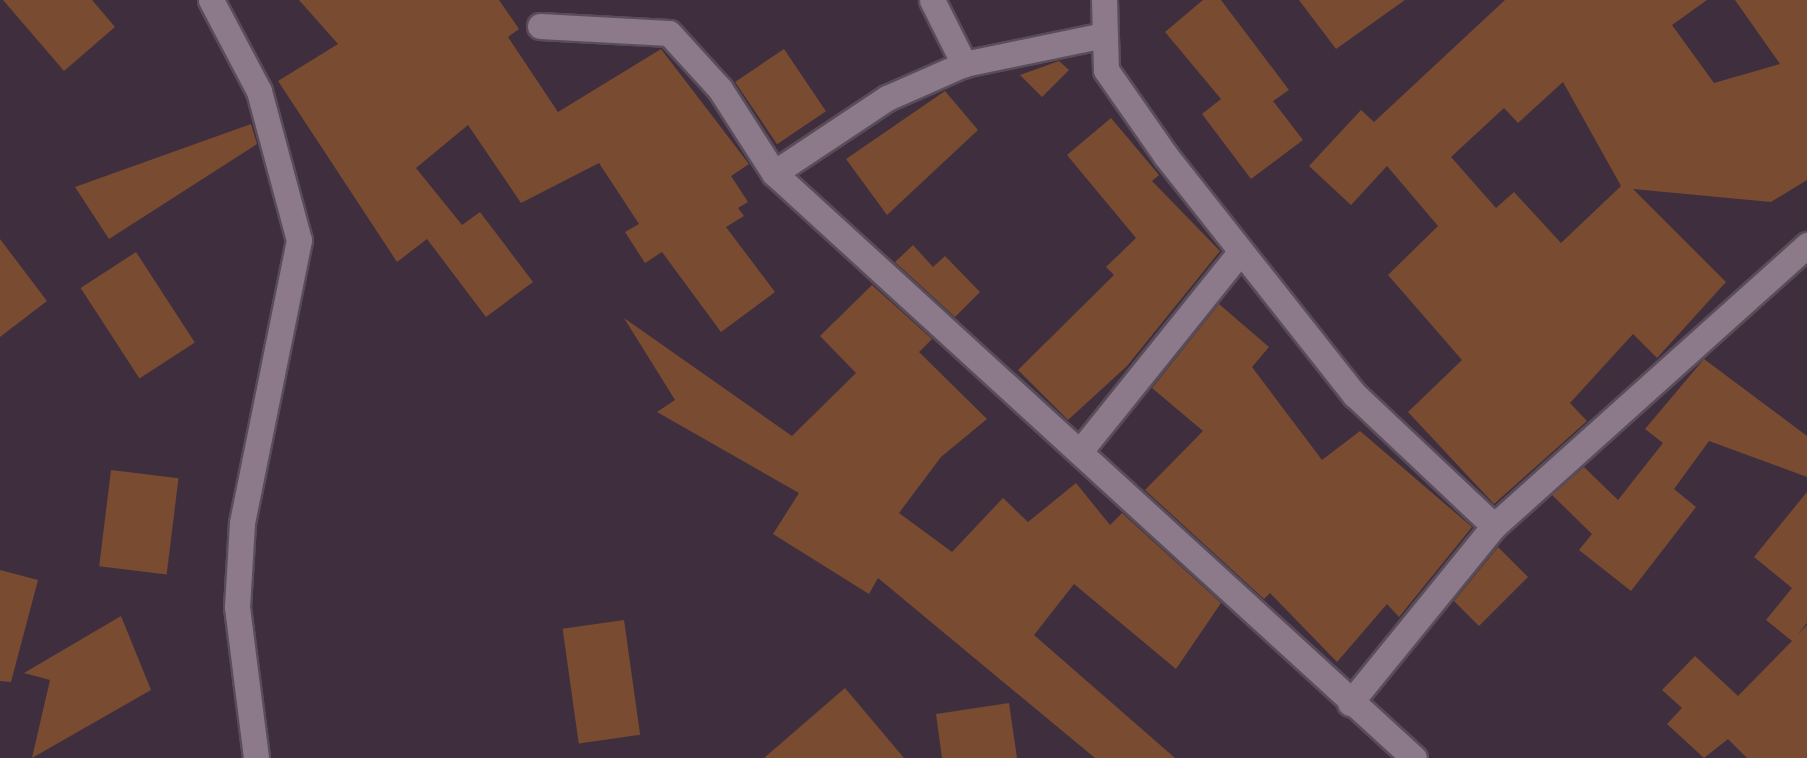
<!DOCTYPE html>
<html>
<head>
<meta charset="utf-8">
<style>
  body { margin:0 }
  #map { position:relative; width:1807px; height:758px; overflow:hidden; background:#3f2f3e; font-family:"Titillium Web",sans-serif }
  div>[style] { position:absolute }
  [style*='--x'] { left:calc(var(--x)*1px); top:calc(var(--y)*1px); width:calc(var(--w)*1px); rotate:calc(var(--a)*1deg) }
  .building>* { inset:0; background:#794b30; transform-origin:0 0 }
  .roads { filter:drop-shadow(2px 0 #5a4d5a) drop-shadow(-2px 0 #5a4d5a) drop-shadow(0 2px #5a4d5a) drop-shadow(0 -2px #5a4d5a) }
  .minor>* { height:25px; margin:-12.5px; padding:0 12.5px; transform-origin:12.5px; border-radius:12.5px; background:#8c7a8b }
  span { translate:-50% -50%; white-space:nowrap; text-align:center; line-height:1.15; -webkit-text-stroke:10px #342534; paint-order:stroke }
</style>
</head>
<body>
<div id="map">
  <div class="building">
    <i style="clip-path:polygon(3px 0,92px 0,115px 27px,64px 71px)"></i>
    <i style="clip-path:polygon(299px 0,499px 0,519px 29px,508px 37px,558px 112px,661px 49px,749px 164px,731px 176px,748px 202px,738px 208px,744px 216px,726px 227px,775px 292px,721px 332px,662px 252px,645px 263px,625px 232px,639px 224px,599px 163px,521px 203px,468px 125px,416px 168px,462px 225px,480px 212px,533px 282px,486px 317px,427px 239px,397px 262px,278px 81px,338px 44px)"></i>
    <i style="clip-path:polygon(1203px 0,1221px 0,1289px 90px,1273px 101px,1303px 140px,1251px 179px,1202px 114px,1221px 99px,1165px 32px)"></i>
    <i style="clip-path:polygon(1299px 0,1405px 0,1336px 49px)"></i>
    <i style="clip-path:polygon(evenodd,1505px 0,1707px 0,1672px 25px,1714px 83px,1780px 64px,1735px 0,1807px 0,1807px 180px,1771px 202px,1633px 189px,1726px 282px,1657px 358px,1633px 334px,1570px 403px,1587px 421px,1494px 504px,1408px 412px,1462px 360px,1388px 275px,1438px 226px,1387px 166px,1351px 205px,1309px 166px,1361px 110px,1374px 122px,1505px 0,1563px 82px,1621px 186px,1561px 243px,1514px 192px,1496px 208px,1451px 157px,1504px 108px,1518px 123px,1563px 82px)"></i>
    <i style="left:784px;top:49px;width:75px;height:59px;rotate:56deg"></i>
    <i style="clip-path:polygon(1059px 61px,1069px 70px,1042px 97px,1020px 75px)"></i>
    <i style="clip-path:polygon(945px 91px,978px 130px,887px 215px,846px 159px)"></i>
    <i style="clip-path:polygon(1111px 118px,1159px 175px,1152px 181px,1220px 251px,1127px 366px,1068px 420px,1018px 370px,1114px 275px,1106px 267px,1136px 238px,1067px 155px)"></i>
    <i style="clip-path:polygon(251px 124px,257px 144px,109px 239px,75px 187px)"></i>
    <i style="clip-path:polygon(0 239px,47px 301px,0 337px)"></i>
    <i style="clip-path:polygon(913px 245px,933px 267px,945px 256px,980px 292px,955px 317px,895px 262px)"></i>
    <i style="left:136px;top:252px;width:108px;height:66px;rotate:57deg"></i>
    <i style="clip-path:polygon(872px 285px,932px 339px,919px 352px,987px 419px,941px 457px,899px 513px,952px 552px,1003px 498px,1028px 522px,1076px 483px,1110px 525px,1122px 513px,1221px 603px,1176px 669px,1074px 584px,1034px 635px,1175px 758px,1095px 758px,878px 578px,869px 594px,773px 534px,799px 493px,657px 412px,675px 400px,624px 318px,792px 436px,856px 373px,820px 336px)"></i>
    <i style="clip-path:polygon(1219px 304px,1269px 347px,1252px 367px,1322px 460px,1360px 431px,1472px 527px,1399px 617px,1387px 604px,1337px 662px,1270px 593px,1264px 599px,1145px 490px,1203px 431px,1152px 388px)"></i>
    <i style="clip-path:polygon(1704px 359px,1807px 436px,1807px 477px,1709px 441px,1674px 489px,1696px 507px,1631px 591px,1579px 550px,1592px 534px,1552px 495px,1584px 467px,1618px 500px,1663px 443px,1645px 429px)"></i>
    <i style="left:111px;top:470px;width:68px;height:97px;rotate:7deg"></i>
    <i style="clip-path:polygon(1807px 492px,1807px 623px,1798px 634px,1807px 625px,1807px 758px,1747px 758px,1728px 739px,1704px 758px,1667px 724px,1682px 708px,1662px 690px,1695px 656px,1738px 696px,1792px 641px,1766px 620px,1792px 588px,1754px 557px)"></i>
    <i style="clip-path:polygon(1498px 547px,1528px 577px,1479px 626px,1454px 601px)"></i>
    <i style="clip-path:polygon(0 570px,38px 580px,11px 682px,0 681px)"></i>
    <i style="clip-path:polygon(121px 616px,151px 690px,32px 758px,50px 680px,24px 673px)"></i>
    <i style="left:624px;top:620px;width:116px;height:62px;rotate:82deg"></i>
    <i style="clip-path:polygon(845px 688px,904px 758px,764px 758px)"></i>
    <i style="clip-path:polygon(1009px 703px,1017px 758px,942px 758px,936px 714px)"></i>
  </div>
  <div class="roads">
    <div class="minor">
      <i style="--x:211;--y:0;--w:103;--a:62.2"></i>
      <i style="--x:259;--y:91;--w:154;--a:75"></i>
      <i style="--x:299;--y:240;--w:289;--a:101.4"></i>
      <i style="--x:242;--y:523;--w:84;--a:93.4"></i>
      <i style="--x:237;--y:607;--w:152;--a:82.8"></i>
      <i style="--x:932;--y:0;--w:72;--a:63.4"></i>
      <i style="--x:1104;--y:0;--w:70;--a:88.4"></i>
      <i style="--x:1106;--y:70;--w:105;--a:55.1"></i>
      <i style="--x:1166;--y:156;--w:305;--a:51.7"></i>
      <i style="--x:1355;--y:395;--w:191;--a:43.3"></i>
      <i style="--x:540;--y:26;--w:129;--a:3.1"></i>
      <i style="--x:669;--y:33;--w:76;--a:47.7"></i>
      <i style="--x:720;--y:89;--w:100;--a:57.3"></i>
      <i style="--x:774;--y:173;--w:867;--a:42.43"></i>
      <i style="--x:774;--y:173;--w:136;--a:-33.6"></i>
      <i style="--x:887;--y:98;--w:84;--a:-23.8"></i>
      <i style="--x:964;--y:64;--w:138;--a:-11.7"></i>
      <i style="--x:1081;--y:450;--w:255;--a:-51.2"></i>
      <i style="--x:1350;--y:703;--w:228;--a:-50.9"></i>
      <i style="--x:1494;--y:526;--w:421;--a:-41.9"></i>
    </div>
  </div>
</div>
</body>
</html>
